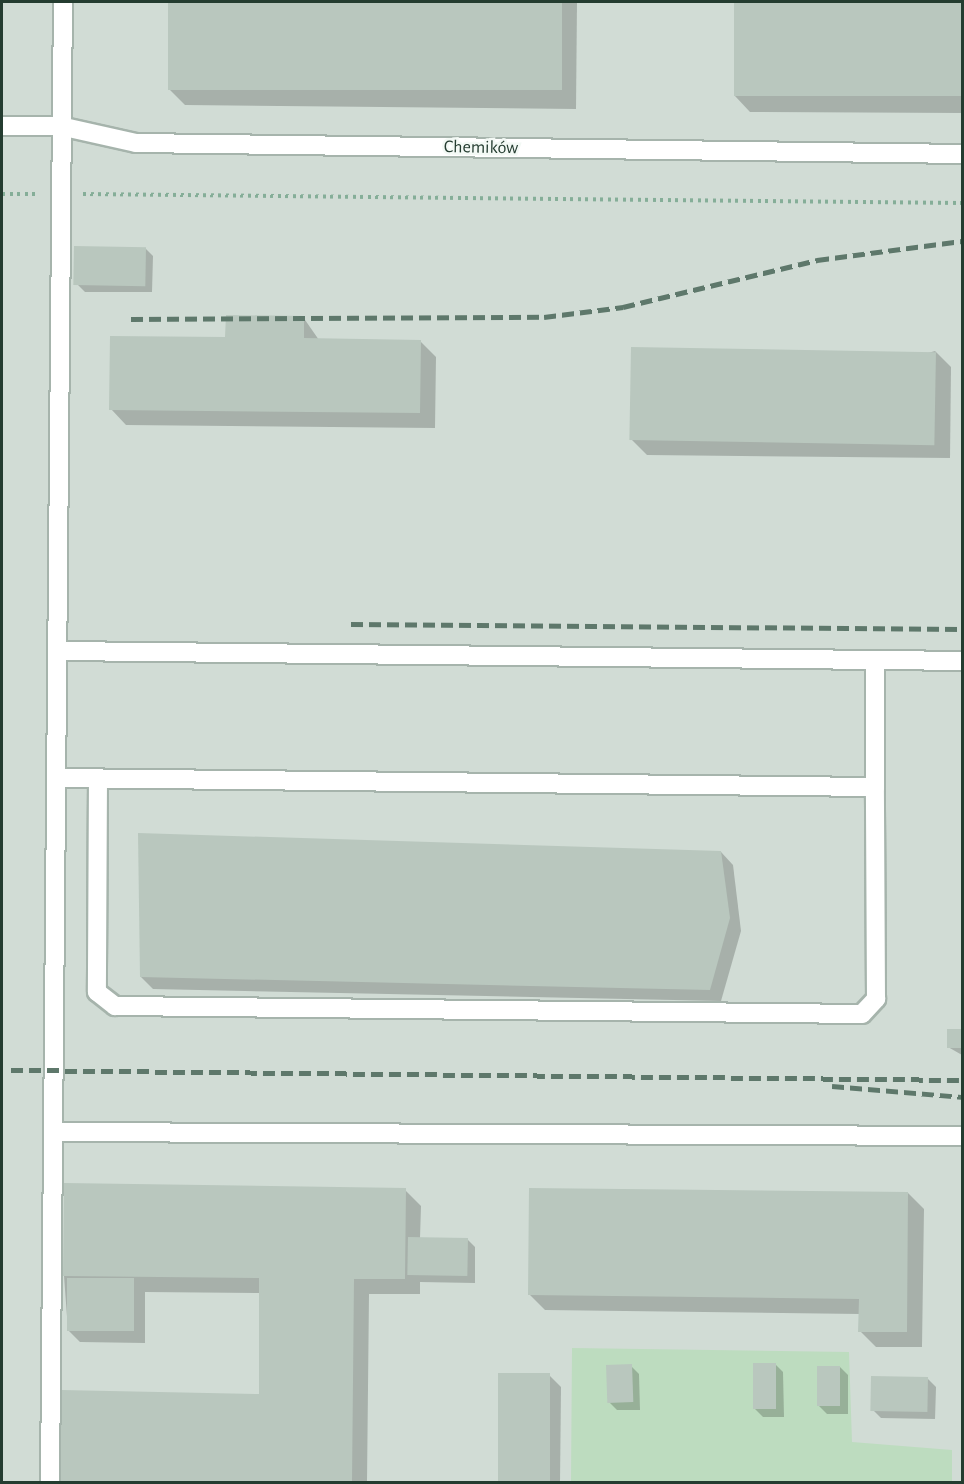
<!DOCTYPE html>
<html>
<head>
<meta charset="utf-8">
<style>
  body { margin:0 }
  #map { position:relative; width:964px; height:1484px; overflow:hidden; background:#e3ece6; font-family:"Alegreya Sans",sans-serif }
  div>[style] { position:absolute }
  [style*='--x'] { left:calc(var(--x)*1px); top:calc(var(--y)*1px); width:calc(var(--w)*1px); rotate:calc(var(--a)*1deg) }
  .built>* { inset:0; background:#d1dcd5; transform-origin:0 0 }
  .green>* { inset:0; background:#bddcbf }
  .shadow>* { inset:0; background:#0003 }
  .building>* { inset:0; background:#b9c7be; transform-origin:0 0 }
  .path>* { height:4px; margin-top:-2px; transform-origin:0; background:repeating-linear-gradient(90deg,#85ae98 0 3px,transparent 0 7.5px) }
  .roads { filter:drop-shadow(2px 0 #a6b4ac) drop-shadow(-2px 0 #a6b4ac) drop-shadow(0 2px #a6b4ac) drop-shadow(0 -2px #a6b4ac) }
  .minor>* { height:18px; margin:-9px; padding:0 9px; transform-origin:9px; border-radius:9px; background:#fff }
  .rail>* { height:4.5px; margin-top:-2.25px; transform-origin:0; background:repeating-linear-gradient(90deg,#5e786b 0 12px,transparent 0 18px) }
  span { translate:-50% -50%; white-space:nowrap; text-align:center; line-height:1.15; -webkit-text-stroke:5px #f3f9f5; paint-order:stroke }
  .street-label { font-size:18px; color:#243c30 }
  .frame { position:absolute; inset:0; border:3px solid #243c30; pointer-events:none }
</style>
</head>
<body>
<div id="map">
  <div class="built">
    <i style="left:2px;top:2px;width:960px;height:1480px"></i>
  </div>
  <div class="green">
    <i style="clip-path:polygon(572px 1348px,849px 1352px,852px 1442px,952px 1450px,952px 1482px,571px 1482px)"></i>
  </div>
  <div class="shadow">
    <i style="clip-path:polygon(170px 2px,577px 2px,576px 109px,185px 105px,169px 89px)"></i>
    <i style="clip-path:polygon(735px 2px,962px 2px,962px 113px,750px 112px,735px 96px)"></i>
    <i style="clip-path:polygon(145px 248px,153px 256px,152px 292px,85px 292px,77px 284px)"></i>
    <i style="clip-path:polygon(303px 317px,319px 340px,420px 341px,436px 357px,435px 428px,126px 425px,111px 409px)"></i>
    <i style="clip-path:polygon(935px 351px,951px 367px,950px 458px,647px 455px,631px 439px)"></i>
    <i style="clip-path:polygon(721px 852px,733px 865px,741px 931px,721px 1001px,153px 989px,141px 977px)"></i>
    <i style="clip-path:polygon(948px 1031px,962px 1031px,962px 1055px,948px 1047px)"></i>
    <i style="clip-path:polygon(405px 1190px,421px 1206px,420px 1238px,467px 1239px,475px 1247px,475px 1283px,420px 1282px,420px 1294px,369px 1294px,367px 1482px,62px 1482px,63px 1392px,260px 1395px,261px 1293px,145px 1292px,145px 1343px,80px 1342px,68px 1330px,64px 1276px)"></i>
    <i style="clip-path:polygon(908px 1193px,924px 1209px,922px 1347px,876px 1347px,860px 1331px,860px 1314px,545px 1310px,529px 1294px)"></i>
    <i style="clip-path:polygon(775px 1364px,783px 1372px,784px 1417px,763px 1417px,755px 1409px)"></i>
    <i style="clip-path:polygon(631px 1366px,639px 1374px,640px 1410px,617px 1410px,609px 1402px)"></i>
    <i style="clip-path:polygon(840px 1367px,848px 1375px,848px 1414px,827px 1414px,819px 1406px)"></i>
    <i style="clip-path:polygon(499px 1374px,549px 1375px,561px 1387px,560px 1482px,498px 1482px)"></i>
    <i style="clip-path:polygon(928px 1379px,936px 1387px,935px 1419px,881px 1418px,873px 1410px)"></i>
  </div>
  <div class="building">
    <i style="left:168px;top:2px;width:394px;height:88px"></i>
    <i style="left:734px;top:2px;width:228px;height:94px"></i>
    <i style="left:74px;top:246px;width:72px;height:39px;rotate:1deg"></i>
    <i style="clip-path:polygon(226px 315px,304px 316px,304px 338px,421px 340px,420px 413px,109px 410px,110px 336px,225px 337px)"></i>
    <i style="left:631px;top:347px;width:305px;height:93px;rotate:1deg"></i>
    <i style="clip-path:polygon(138px 833px,721px 851px,730px 918px,710px 990px,140px 977px)"></i>
    <i style="left:947px;top:1029px;width:15px;height:19px"></i>
    <i style="clip-path:polygon(64px 1183px,406px 1188px,405px 1279px,354px 1279px,352px 1482px,61px 1482px,61px 1390px,259px 1394px,259px 1278px,63px 1276px)"></i>
    <i style="clip-path:polygon(529px 1188px,908px 1192px,907px 1332px,858px 1332px,859px 1299px,528px 1295px)"></i>
    <i style="left:408px;top:1237px;width:60px;height:38px;rotate:1deg"></i>
    <i style="left:67px;top:1278px;width:67px;height:53px"></i>
    <i style="left:753px;top:1363px;width:23px;height:46px"></i>
    <i style="left:632px;top:1364px;width:38px;height:26px;rotate:88deg"></i>
    <i style="left:817px;top:1366px;width:23px;height:40px"></i>
    <i style="left:498px;top:1373px;width:52px;height:109px"></i>
    <i style="left:871px;top:1376px;width:57px;height:35px;rotate:1deg"></i>
  </div>
  <div class="path">
    <i style="--x:2;--y:194;--w:38;--a:0"></i>
    <i style="--x:83;--y:194;--w:879;--a:0.59"></i>
  </div>
  <div class="roads">
    <div class="minor">
      <i style="--x:2;--y:126;--w:58;--a:0"></i>
      <i style="--x:60;--y:126;--w:78;--a:12.6"></i>
      <i style="--x:136;--y:143;--w:826;--a:0.76"></i>
      <i style="--x:59;--y:651;--w:903;--a:0.63"></i>
      <i style="--x:57;--y:778;--w:818;--a:0.63"></i>
      <i style="--x:875;--y:787;--w:127;--a:-90"></i>
      <i style="--x:98;--y:778;--w:214;--a:90.3"></i>
      <i style="--x:97;--y:992;--w:23;--a:38"></i>
      <i style="--x:115;--y:1006;--w:747;--a:0.61"></i>
      <i style="--x:862;--y:1014;--w:21;--a:-47"></i>
      <i style="--x:876;--y:999;--w:212;--a:-90.3"></i>
      <i style="--x:54;--y:1132;--w:908;--a:0.25"></i>
      <i style="--x:50;--y:1482;--w:1480;--a:-89.5"></i>
    </div>
  </div>
  <div class="rail">
    <i style="--x:131;--y:319;--w:413;--a:-0.3"></i>
    <i style="--x:544;--y:317;--w:80;--a:-7.2"></i>
    <i style="--x:623;--y:307;--w:200;--a:-13.6"></i>
    <i style="--x:817;--y:260;--w:146;--a:-7.5"></i>
    <i style="--x:351;--y:624;--w:611;--a:0.47"></i>
    <i style="--x:11;--y:1070;--w:951;--a:0.6"></i>
    <i style="--x:832;--y:1086;--w:130;--a:4.8"></i>
  </div>
  <div class="street-label">
    <span style="left:481px;top:148px;rotate:1deg">Chemików</span>
  </div>
  <div class="frame"></div>
</div>
</body>
</html>
